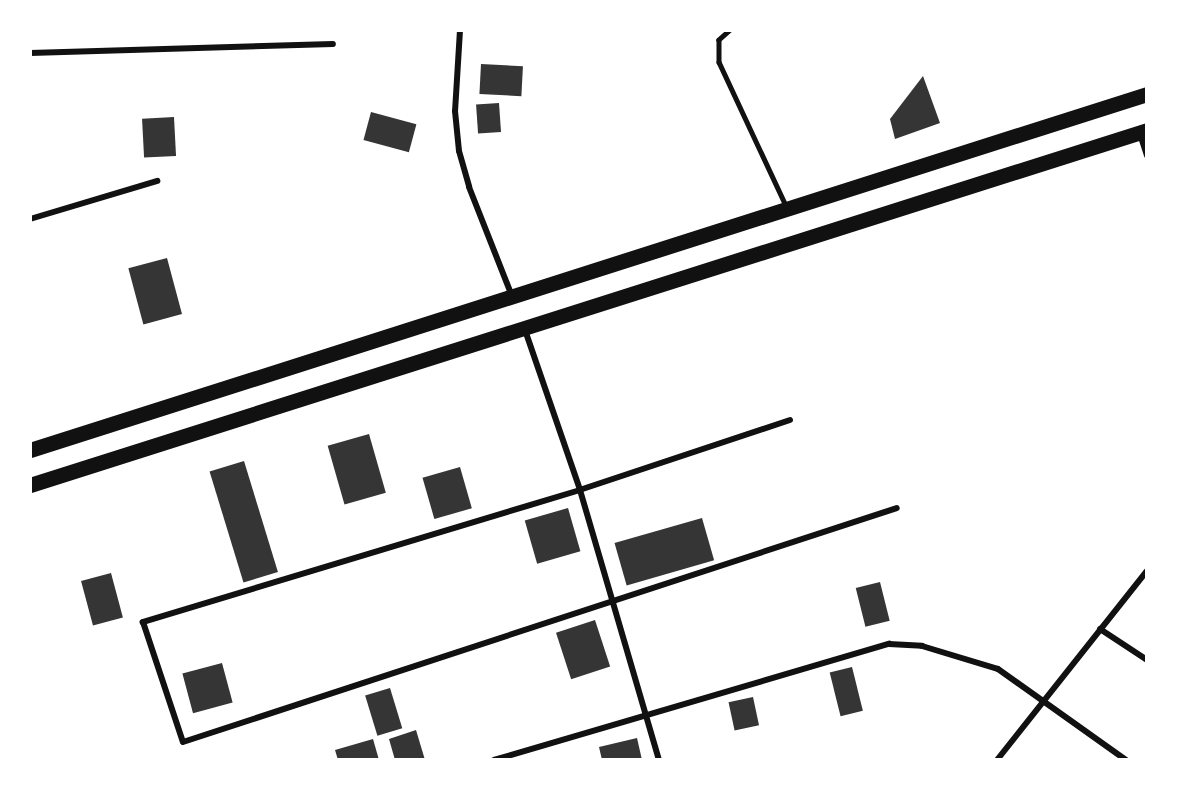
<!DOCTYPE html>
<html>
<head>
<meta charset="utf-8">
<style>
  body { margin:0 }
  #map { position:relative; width:1177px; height:790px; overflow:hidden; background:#fff; font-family:"Roboto Condensed",sans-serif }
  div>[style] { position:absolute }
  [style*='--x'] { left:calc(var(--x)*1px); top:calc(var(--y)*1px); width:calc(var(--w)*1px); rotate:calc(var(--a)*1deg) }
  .building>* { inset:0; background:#353535; transform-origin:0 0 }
  .service>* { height:4.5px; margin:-2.25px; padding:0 2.25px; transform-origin:2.25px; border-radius:2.25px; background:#111 }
  .minor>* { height:6px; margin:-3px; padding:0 3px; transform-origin:3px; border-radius:3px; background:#111 }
  .primary>* { height:15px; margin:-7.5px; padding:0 7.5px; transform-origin:7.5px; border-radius:7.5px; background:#111 }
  span { translate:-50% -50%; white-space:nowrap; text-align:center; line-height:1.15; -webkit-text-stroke:6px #fff; paint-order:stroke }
  .frame { position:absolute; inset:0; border:32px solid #fff; pointer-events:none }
</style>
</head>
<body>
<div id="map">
  <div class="building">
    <i style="left:481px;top:64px;width:42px;height:30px;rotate:3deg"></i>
    <i style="clip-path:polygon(923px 76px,940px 123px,895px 139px,890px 119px)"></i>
    <i style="left:499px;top:103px;width:29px;height:23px;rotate:86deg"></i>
    <i style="left:371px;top:112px;width:47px;height:29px;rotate:15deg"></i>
    <i style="left:174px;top:117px;width:39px;height:32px;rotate:87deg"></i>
    <i style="left:167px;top:258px;width:58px;height:40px;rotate:75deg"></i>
    <i style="left:369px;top:434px;width:61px;height:43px;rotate:74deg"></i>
    <i style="left:244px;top:461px;width:116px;height:36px;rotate:73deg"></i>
    <i style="left:460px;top:467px;width:43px;height:39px;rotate:74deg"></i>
    <i style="left:568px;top:508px;width:45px;height:45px;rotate:74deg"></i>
    <i style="left:702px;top:518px;width:44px;height:91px;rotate:74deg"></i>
    <i style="left:111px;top:573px;width:46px;height:31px;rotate:75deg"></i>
    <i style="left:880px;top:582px;width:40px;height:25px;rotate:76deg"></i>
    <i style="left:595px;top:620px;width:49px;height:41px;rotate:72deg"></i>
    <i style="left:222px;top:663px;width:41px;height:41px;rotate:75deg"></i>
    <i style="left:852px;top:667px;width:45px;height:23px;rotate:76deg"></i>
    <i style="left:390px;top:688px;width:42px;height:26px;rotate:73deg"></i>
    <i style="left:753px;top:697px;width:29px;height:25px;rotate:78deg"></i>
    <i style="clip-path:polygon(416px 730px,425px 760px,395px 760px,389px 739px)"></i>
    <i style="clip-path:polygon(637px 738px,642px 760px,602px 760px,599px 747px)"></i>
    <i style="clip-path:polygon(373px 739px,379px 760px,338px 760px,335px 750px)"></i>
  </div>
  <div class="service">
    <i style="--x:730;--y:30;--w:15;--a:138"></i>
    <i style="--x:719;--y:40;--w:22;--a:90"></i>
    <i style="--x:719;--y:62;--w:159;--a:65"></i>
  </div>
  <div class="minor">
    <i style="--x:460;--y:30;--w:81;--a:93.5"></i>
    <i style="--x:455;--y:111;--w:40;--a:84.3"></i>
    <i style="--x:459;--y:151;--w:37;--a:74"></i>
    <i style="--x:469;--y:187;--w:117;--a:68.5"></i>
    <i style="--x:30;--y:53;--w:303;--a:-1.7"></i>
    <i style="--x:1140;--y:134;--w:23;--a:72"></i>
    <i style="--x:30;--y:219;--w:133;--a:-16.7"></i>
    <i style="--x:525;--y:330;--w:169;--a:71"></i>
    <i style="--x:580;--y:490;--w:281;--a:73.7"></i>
    <i style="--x:790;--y:420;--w:221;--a:161.6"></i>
    <i style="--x:580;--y:490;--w:457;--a:163.2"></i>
    <i style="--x:143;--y:622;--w:126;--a:71.6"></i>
    <i style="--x:183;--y:742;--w:751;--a:-18.15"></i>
    <i style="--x:1100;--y:629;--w:56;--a:33.4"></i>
    <i style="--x:494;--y:760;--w:412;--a:-16.4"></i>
    <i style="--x:889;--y:644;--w:33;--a:3"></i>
    <i style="--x:922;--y:646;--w:79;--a:16.8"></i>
    <i style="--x:998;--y:669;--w:157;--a:35.4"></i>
    <i style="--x:997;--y:760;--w:241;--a:-51.6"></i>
  </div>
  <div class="primary">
    <i style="--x:30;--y:450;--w:1172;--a:-17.68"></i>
    <i style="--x:30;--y:485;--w:1172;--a:-17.63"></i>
  </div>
  <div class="frame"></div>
</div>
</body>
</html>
